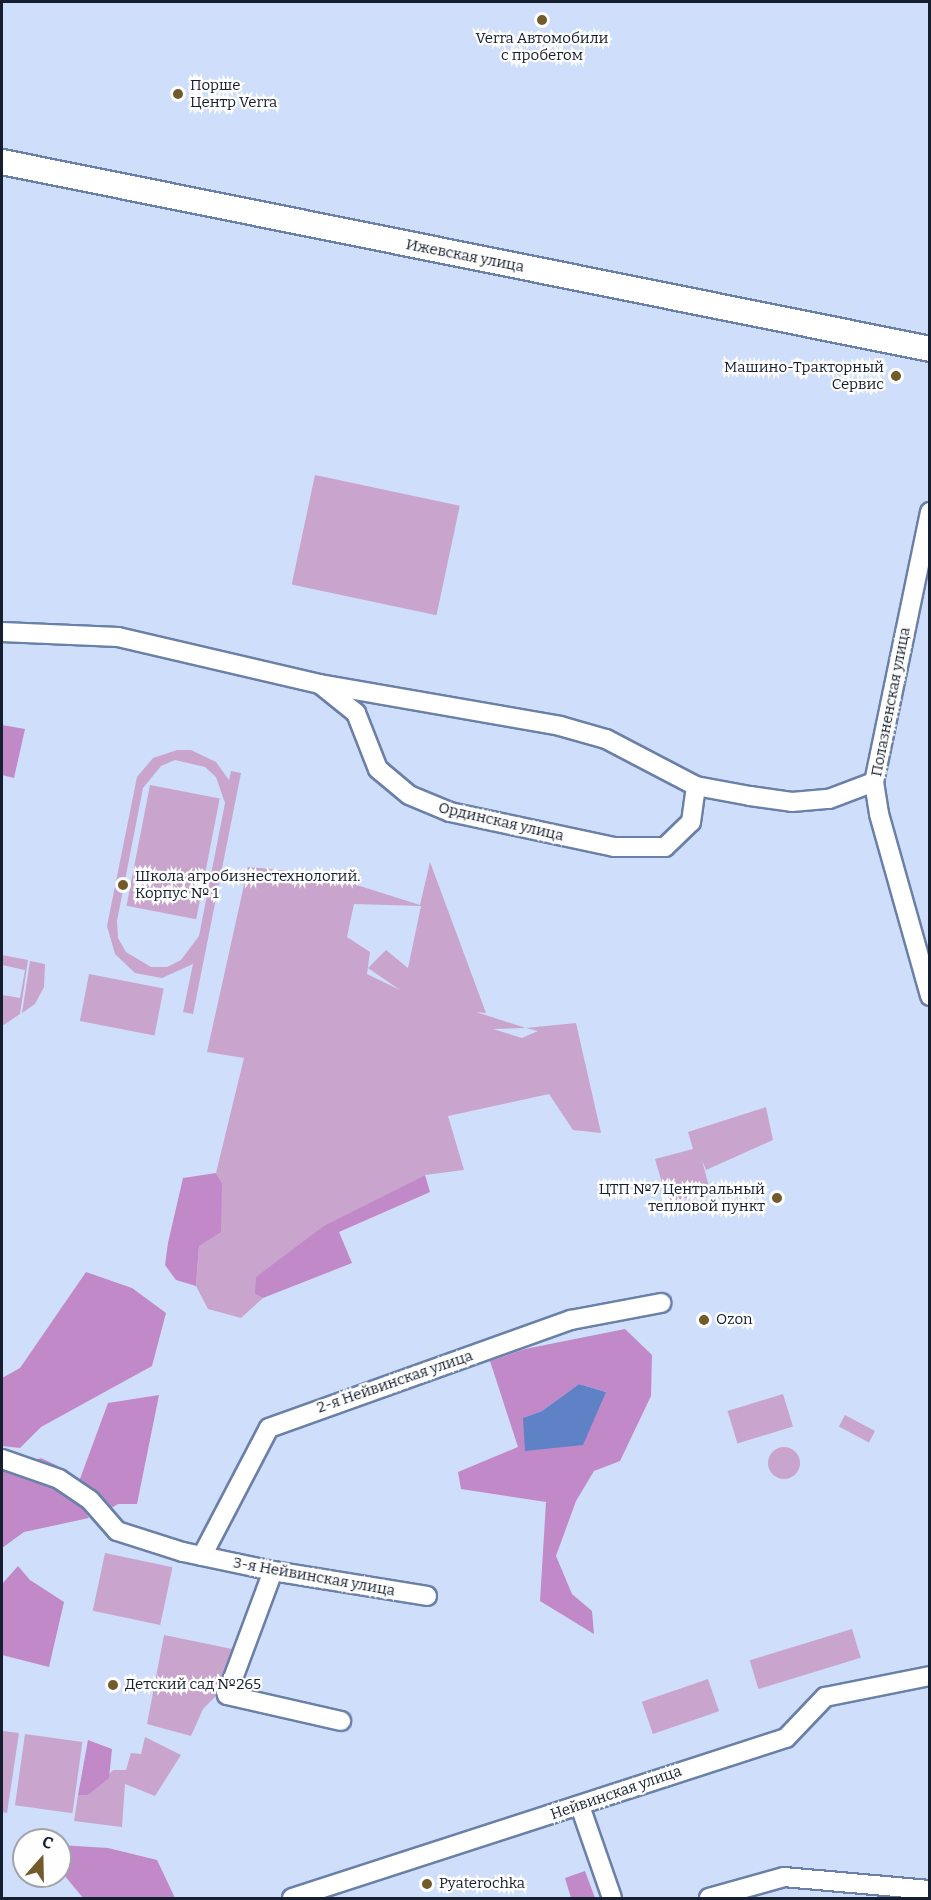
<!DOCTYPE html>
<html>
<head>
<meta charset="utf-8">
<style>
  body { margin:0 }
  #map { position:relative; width:931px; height:1900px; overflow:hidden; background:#cfdefa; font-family:Bitter,serif }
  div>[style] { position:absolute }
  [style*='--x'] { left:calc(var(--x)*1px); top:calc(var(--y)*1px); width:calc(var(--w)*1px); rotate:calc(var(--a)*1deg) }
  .green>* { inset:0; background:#c9a5cd; transform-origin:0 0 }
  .round { border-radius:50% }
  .forest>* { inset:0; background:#c289c9 }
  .water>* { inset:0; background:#5f81c5 }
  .roads { filter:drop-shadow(2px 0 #6a80a9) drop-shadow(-2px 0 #6a80a9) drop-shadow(0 2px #6a80a9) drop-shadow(0 -2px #6a80a9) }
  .street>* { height:18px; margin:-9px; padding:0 9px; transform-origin:9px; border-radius:9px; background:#fff }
  .secondary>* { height:24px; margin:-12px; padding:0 12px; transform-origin:12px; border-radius:12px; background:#fff }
  .dots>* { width:16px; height:16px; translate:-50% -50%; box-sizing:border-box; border:3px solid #fefefe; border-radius:50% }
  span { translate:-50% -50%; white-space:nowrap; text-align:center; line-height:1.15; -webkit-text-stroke:4.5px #fefefe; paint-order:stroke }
  .poi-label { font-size:15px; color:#161f2f }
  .left { translate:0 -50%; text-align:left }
  .right { translate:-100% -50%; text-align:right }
  .street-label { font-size:15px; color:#161f2f }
  .frame { position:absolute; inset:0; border:3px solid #161f2f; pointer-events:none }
  .north { position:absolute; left:12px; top:1828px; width:60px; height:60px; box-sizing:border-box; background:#fefefe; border:2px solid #a1a5ab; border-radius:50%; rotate:20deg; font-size:16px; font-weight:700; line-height:24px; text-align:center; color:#161f2f }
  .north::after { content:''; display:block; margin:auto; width:21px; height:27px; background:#725a2b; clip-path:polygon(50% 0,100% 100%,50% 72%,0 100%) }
</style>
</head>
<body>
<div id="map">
  <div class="green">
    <i style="left:315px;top:475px;width:148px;height:112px;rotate:12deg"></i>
    <i style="clip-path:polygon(evenodd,177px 750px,191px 750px,216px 762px,229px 780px,231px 771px,241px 773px,193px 1014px,183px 1012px,193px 964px,162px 978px,135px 973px,115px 954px,107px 926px,137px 777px,153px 758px,177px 750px,175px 760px,205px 767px,216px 777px,225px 803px,199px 936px,181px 960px,167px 967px,151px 967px,126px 952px,118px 938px,117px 921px,143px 788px,161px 766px,175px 760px)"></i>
    <i style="left:150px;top:785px;width:71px;height:123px;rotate:11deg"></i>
    <i style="clip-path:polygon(evenodd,430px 862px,486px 1013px,476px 1012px,526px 1028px,576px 1023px,601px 1133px,573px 1130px,549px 1094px,448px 1116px,464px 1170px,425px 1175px,325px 1225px,255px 1294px,263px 1298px,241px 1318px,208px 1309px,196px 1286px,199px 1246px,222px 1183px,216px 1173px,244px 1058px,207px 1052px,248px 867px,322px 874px,420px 905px,430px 862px,354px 904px,421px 906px,408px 968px,386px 950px,368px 968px,400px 990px,367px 974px,370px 952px,347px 937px,354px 904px,430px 862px,526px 1028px,538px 1031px,522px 1038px,493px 1029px,526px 1028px)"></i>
    <i style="clip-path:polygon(2px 955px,28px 960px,20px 1014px,2px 1026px,2px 995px,20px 998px,25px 970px,2px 965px)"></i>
    <i style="clip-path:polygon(30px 961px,45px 964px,44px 987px,35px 1004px,22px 1013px)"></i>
    <i style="left:89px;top:974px;width:76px;height:48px;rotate:11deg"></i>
    <i style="clip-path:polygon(766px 1107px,773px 1140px,706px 1170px,702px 1160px,710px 1191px,668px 1203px,655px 1159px,693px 1149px,688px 1132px)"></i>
    <i style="left:783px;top:1394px;width:34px;height:58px;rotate:73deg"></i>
    <i style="left:845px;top:1415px;width:34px;height:13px;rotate:28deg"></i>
    <i class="round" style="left:768px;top:1447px;width:32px;height:32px"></i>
    <i style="left:105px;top:1553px;width:69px;height:59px;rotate:12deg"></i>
    <i style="left:852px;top:1629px;width:30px;height:107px;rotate:73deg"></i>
    <i style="clip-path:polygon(164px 1635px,237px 1650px,222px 1690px,203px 1709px,191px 1736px,147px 1724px)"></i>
    <i style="left:708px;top:1679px;width:34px;height:70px;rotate:71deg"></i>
    <i style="clip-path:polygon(2px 1731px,19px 1733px,7px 1813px,2px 1812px)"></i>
    <i style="left:25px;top:1734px;width:58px;height:72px;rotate:8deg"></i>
    <i style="clip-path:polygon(145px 1737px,181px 1755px,155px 1796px,125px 1784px,122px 1827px,74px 1821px,78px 1795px,88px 1795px,113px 1770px,126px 1770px,131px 1753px,141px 1754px)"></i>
  </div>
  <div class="forest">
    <i style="clip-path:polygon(2px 725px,25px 729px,14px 778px,2px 775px)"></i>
    <i style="clip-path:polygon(216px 1173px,222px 1183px,221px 1232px,199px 1246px,196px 1286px,176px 1280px,165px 1265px,168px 1243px,183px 1178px)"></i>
    <i style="clip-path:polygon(425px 1175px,430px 1192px,339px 1232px,352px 1263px,263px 1298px,255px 1294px,256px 1277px,325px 1225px)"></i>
    <i style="clip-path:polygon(86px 1272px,132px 1288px,166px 1313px,152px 1366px,41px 1427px,20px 1448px,2px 1446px,2px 1378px,20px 1368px)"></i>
    <i style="clip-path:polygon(evenodd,625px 1329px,652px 1355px,651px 1396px,620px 1461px,594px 1471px,576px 1501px,556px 1556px,572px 1594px,592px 1611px,594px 1634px,540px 1601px,546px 1502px,461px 1489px,458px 1472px,518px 1447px,490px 1361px,525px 1349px,625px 1329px,579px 1384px,606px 1392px,523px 1418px,542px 1411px,579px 1384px)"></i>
    <i style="clip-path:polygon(159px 1395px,137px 1504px,118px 1504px,108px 1510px,77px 1487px,108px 1403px)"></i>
    <i style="clip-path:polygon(41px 1458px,58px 1466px,89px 1518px,24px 1532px,2px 1548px,2px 1471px)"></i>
    <i style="clip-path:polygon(18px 1566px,30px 1580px,64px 1602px,49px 1667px,2px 1655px,2px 1584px)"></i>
    <i style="clip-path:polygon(88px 1740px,112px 1749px,109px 1778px,88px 1795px,78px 1795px)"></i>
    <i style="clip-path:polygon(60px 1845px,108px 1848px,157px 1860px,175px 1898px,83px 1898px,60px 1870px)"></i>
    <i style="clip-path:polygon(585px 1871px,595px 1898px,571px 1898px,565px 1878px)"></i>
  </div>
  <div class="water">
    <i style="clip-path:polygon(579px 1384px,606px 1392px,583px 1445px,525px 1451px,523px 1418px,542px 1411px)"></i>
  </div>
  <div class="roads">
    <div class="street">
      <i style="--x:930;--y:512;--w:276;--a:101.7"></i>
      <i style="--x:874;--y:782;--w:32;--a:81"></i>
      <i style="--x:879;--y:814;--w:189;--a:74.3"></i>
      <i style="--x:2;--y:632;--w:116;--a:2.5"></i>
      <i style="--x:118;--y:637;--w:207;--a:13.1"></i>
      <i style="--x:320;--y:684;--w:244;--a:9.9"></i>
      <i style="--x:560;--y:726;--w:48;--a:15.8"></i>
      <i style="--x:606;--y:739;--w:102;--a:27.6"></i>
      <i style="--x:696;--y:786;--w:55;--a:10.5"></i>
      <i style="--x:750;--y:796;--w:42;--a:8.1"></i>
      <i style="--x:792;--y:802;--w:37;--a:-5"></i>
      <i style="--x:829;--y:799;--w:48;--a:-20.7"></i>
      <i style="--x:321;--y:685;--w:45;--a:38.7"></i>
      <i style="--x:356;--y:713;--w:60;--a:68.6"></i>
      <i style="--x:378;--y:769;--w:40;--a:40"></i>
      <i style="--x:409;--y:795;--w:44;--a:22.5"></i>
      <i style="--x:450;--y:812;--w:168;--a:12"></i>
      <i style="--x:614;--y:847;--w:51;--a:0"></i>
      <i style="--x:665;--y:847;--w:36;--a:-44"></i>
      <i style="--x:691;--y:822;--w:36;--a:-82"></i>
      <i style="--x:2;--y:1459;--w:60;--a:19.3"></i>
      <i style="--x:59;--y:1479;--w:37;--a:34"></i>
      <i style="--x:90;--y:1500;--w:41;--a:48.9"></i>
      <i style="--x:117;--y:1531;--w:69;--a:17.7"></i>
      <i style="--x:183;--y:1552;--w:92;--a:11.9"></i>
      <i style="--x:273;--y:1571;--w:156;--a:9.2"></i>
      <i style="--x:202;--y:1556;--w:144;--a:-62.4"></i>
      <i style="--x:269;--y:1428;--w:321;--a:-19.7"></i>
      <i style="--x:571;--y:1320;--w:92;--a:-10.7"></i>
      <i style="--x:273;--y:1571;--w:132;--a:110.4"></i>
      <i style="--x:227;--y:1695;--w:117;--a:12.8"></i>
      <i style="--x:580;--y:1806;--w:97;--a:70.8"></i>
      <i style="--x:292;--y:1898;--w:519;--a:-17.95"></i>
      <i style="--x:786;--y:1738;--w:57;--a:-46.4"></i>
      <i style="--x:825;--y:1697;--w:107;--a:-11.3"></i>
      <i style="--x:709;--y:1898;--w:78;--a:-15.6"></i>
      <i style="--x:784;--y:1877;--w:147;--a:5.1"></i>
    </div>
    <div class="secondary">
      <i style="--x:2;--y:162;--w:947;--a:11.39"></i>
    </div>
  </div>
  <div class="dots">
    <i style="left:542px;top:20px;background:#725a2b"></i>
    <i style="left:178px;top:94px;background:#725a2b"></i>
    <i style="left:896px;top:376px;background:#725a2b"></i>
    <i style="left:123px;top:885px;background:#725a2b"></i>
    <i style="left:777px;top:1198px;background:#725a2b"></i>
    <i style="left:704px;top:1320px;background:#725a2b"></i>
    <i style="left:113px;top:1685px;background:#725a2b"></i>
    <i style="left:427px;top:1884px;background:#725a2b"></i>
  </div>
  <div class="poi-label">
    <span style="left:542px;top:47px">Verra Автомобили<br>с пробегом</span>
    <span class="left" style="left:190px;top:94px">Порше<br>Центр Verra</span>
    <span class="right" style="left:884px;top:376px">Машино-Тракторный<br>Сервис</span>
    <span class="left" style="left:135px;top:885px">Школа агробизнестехнологий.<br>Корпус № 1</span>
    <span class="right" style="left:765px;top:1198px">ЦТП №7 Центральный<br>тепловой пункт</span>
    <span class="left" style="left:716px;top:1320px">Ozon</span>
    <span class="left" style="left:125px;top:1685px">Детский сад №265</span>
    <span class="left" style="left:439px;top:1884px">Pyaterochka</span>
  </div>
  <div class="street-label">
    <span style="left:465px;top:256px;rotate:11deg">Ижевская улица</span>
    <span style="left:891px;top:702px;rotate:-79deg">Полазненская улица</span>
    <span style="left:501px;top:822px;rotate:13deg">Ординская улица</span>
    <span style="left:395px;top:1382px;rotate:-19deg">2-я Нейвинская улица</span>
    <span style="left:314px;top:1577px;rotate:10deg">3-я Нейвинская улица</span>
    <span style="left:616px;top:1793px;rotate:-19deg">Нейвинская улица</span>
  </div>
  <div class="frame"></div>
  <div class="north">С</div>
</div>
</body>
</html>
